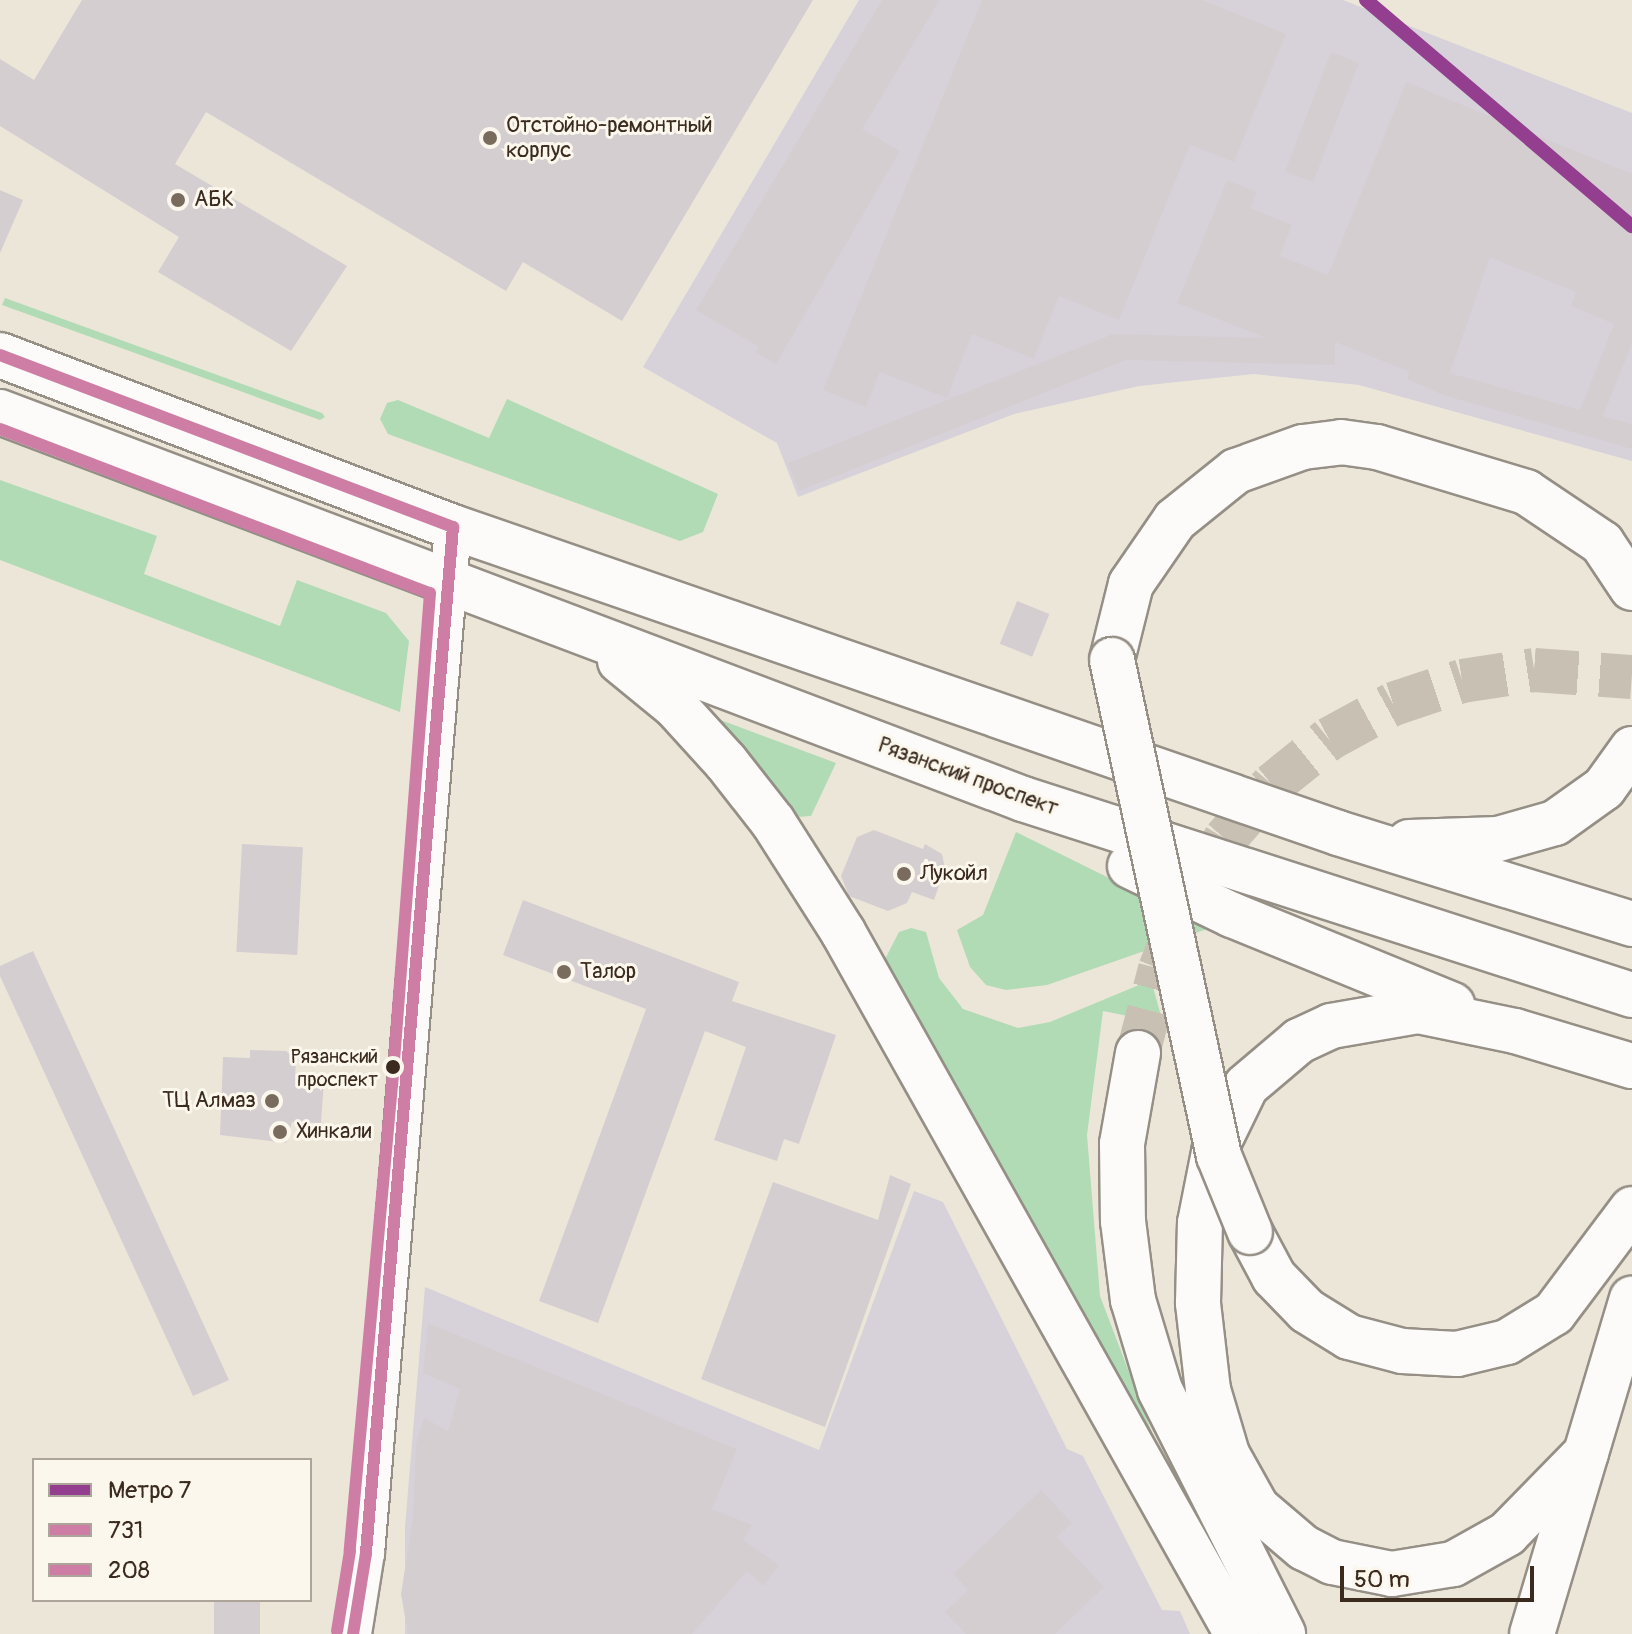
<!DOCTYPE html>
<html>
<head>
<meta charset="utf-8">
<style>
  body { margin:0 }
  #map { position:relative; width:1632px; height:1634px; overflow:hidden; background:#ece6d9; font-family:Pangolin,sans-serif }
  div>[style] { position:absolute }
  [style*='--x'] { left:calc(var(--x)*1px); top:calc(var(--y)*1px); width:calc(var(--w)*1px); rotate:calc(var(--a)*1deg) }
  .industrial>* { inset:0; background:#d7d1da }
  .green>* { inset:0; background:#b0dbb4 }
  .building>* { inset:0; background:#d5ced1; transform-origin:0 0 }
  .major-tunnel>* { height:44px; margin-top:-22px; transform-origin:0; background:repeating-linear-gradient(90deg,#c9c0b4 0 44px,transparent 0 66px) }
  .roads { filter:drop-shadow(2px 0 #958f86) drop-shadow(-2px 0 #958f86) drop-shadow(0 2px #958f86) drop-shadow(0 -2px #958f86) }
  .minor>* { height:36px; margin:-18px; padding:0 18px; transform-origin:18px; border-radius:18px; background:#fcfbf9 }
  .major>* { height:44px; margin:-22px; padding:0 22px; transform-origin:22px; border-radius:22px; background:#fcfbf9 }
  .highway>* { height:44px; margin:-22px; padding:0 22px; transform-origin:22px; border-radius:22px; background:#fcfbf9 }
  .bridges { filter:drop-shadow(2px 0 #958f86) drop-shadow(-2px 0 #958f86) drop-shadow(0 2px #958f86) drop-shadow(0 -2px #958f86) }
  .major-bridge>* { height:44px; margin:-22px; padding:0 22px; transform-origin:22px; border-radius:22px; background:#fcfbf9 }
  .bus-1>* { height:12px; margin:-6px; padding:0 6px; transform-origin:6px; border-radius:6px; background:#ce7ea5 }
  .bus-2>* { height:12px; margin:-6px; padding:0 6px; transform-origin:6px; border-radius:6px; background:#ce7ea5 }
  .metro-1>* { height:14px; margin:-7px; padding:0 7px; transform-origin:7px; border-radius:7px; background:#943e90 }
  .dots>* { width:22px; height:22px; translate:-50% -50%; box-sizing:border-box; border:4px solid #fbf7ec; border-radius:50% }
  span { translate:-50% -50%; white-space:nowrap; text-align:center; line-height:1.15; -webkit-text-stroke:6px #fbf7ec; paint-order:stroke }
  .bus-label { font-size:20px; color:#3b2a1e }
  .right { translate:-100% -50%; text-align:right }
  .poi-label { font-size:22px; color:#3b2a1e }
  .left { translate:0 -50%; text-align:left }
  .street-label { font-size:22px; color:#3b2a1e }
  .legend { position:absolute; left:32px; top:1458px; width:280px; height:144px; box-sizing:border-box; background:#fbf7ec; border:2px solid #aea59a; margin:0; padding:10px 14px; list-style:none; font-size:24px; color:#3b2a1e }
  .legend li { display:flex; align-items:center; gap:16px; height:40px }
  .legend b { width:40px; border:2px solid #aea59a }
  .scale { position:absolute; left:1340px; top:1566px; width:194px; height:36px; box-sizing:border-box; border:4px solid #3b2a1e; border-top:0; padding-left:10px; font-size:24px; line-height:28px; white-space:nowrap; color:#3b2a1e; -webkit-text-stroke:6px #fbf7ec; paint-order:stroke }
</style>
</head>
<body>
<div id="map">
  <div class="industrial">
    <i style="clip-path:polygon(859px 0,1343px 0,1632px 113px,1632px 461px,1359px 385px,1254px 374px,1139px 386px,1014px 414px,798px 497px,777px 443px,643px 367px)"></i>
    <i style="clip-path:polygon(914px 1191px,943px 1202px,1067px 1449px,1083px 1456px,1162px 1610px,1180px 1611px,1190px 1634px,405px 1634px,405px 1527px,425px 1287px,819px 1450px)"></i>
  </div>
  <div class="green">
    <i style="clip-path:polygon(5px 298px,322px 413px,325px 417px,320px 420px,2px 305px)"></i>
    <i style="clip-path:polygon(507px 399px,718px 494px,703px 532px,680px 541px,388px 434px,380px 419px,387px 403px,398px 400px,489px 438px)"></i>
    <i style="clip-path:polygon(0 480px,157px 536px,144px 574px,280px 626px,297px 580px,386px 613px,409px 641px,400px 712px,0 560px)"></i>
    <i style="clip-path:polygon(710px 716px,836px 763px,811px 816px,797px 817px,782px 808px)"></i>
    <i style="clip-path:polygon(1016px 832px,1210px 928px,1047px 985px,1006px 990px,986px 985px,970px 967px,957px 930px,983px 915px)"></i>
    <i style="clip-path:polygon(911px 928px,926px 932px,939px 978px,963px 1009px,1018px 1028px,1050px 1022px,1151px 980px,1163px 1023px,1103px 1011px,1087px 1135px,1100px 1296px,1156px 1443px,1253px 1634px,883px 963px,899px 932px)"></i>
  </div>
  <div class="building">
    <i style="clip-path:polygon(82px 0,813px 0,622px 321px,523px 262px,506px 291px,206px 112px,175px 164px,347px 266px,291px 351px,158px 272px,179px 237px,0 126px,0 59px,34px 80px)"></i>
    <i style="clip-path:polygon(882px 0,940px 0,862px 129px,900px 151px,776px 364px,755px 352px,759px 347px,696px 310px)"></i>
    <i style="clip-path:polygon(982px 0,1203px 0,1286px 34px,1234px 162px,1190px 145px,1119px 320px,1059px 296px,1034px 359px,972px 334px,947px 398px,880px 372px,866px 407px,823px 390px)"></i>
    <i style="left:1331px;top:52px;width:30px;height:128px;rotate:21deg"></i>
    <i style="clip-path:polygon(evenodd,1406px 82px,1632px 174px,1632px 344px,1603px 416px,1632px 424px,1632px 449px,1443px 395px,1407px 379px,1410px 372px,1335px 342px,1335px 365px,1126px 360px,799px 491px,788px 463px,1113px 334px,1266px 338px,1177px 303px,1227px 180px,1257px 192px,1250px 208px,1292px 225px,1280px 256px,1328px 275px,1406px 82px,1490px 257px,1576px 292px,1571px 306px,1614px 324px,1580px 410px,1450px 373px,1490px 257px)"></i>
    <i style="clip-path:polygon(0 190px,23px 200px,0 253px)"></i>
    <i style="left:1017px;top:601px;width:35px;height:46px;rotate:22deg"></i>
    <i style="clip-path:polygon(874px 830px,923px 849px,925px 844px,942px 854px,945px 868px,934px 900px,912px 892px,907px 903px,888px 911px,849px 896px,841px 876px,857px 837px)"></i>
    <i style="left:242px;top:844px;width:61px;height:108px;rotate:3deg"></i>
    <i style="clip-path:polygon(523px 900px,739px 982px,732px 1001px,836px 1035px,799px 1144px,784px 1139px,777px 1161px,714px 1140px,746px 1047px,705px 1031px,598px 1323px,539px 1301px,646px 1009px,503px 955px)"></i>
    <i style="clip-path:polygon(33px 951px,229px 1380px,193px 1396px,0 976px,0 966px)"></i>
    <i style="clip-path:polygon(250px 1050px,286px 1051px,296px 1059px,295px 1078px,324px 1080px,321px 1123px,292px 1122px,286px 1143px,220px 1135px,223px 1057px,250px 1058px)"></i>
    <i style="clip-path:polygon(890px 1175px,911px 1184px,825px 1427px,701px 1379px,773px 1182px,878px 1220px)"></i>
    <i style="clip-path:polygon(428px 1323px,737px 1449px,712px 1509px,752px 1525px,743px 1540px,779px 1565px,763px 1586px,747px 1571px,692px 1634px,408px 1634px,401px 1594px,413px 1517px,416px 1444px,424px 1418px,448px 1431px,460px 1389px,423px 1373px)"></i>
    <i style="clip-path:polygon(1041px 1490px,1072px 1523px,1057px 1537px,1104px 1587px,1055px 1634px,966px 1634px,945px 1612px,968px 1590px,953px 1574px)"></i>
    <i style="left:214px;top:1600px;width:46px;height:34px"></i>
  </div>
  <div class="major-tunnel">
    <i style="--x:1138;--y:1053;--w:87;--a:-75.3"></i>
    <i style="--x:1160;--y:969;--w:73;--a:-68.3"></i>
    <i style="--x:1187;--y:901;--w:73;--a:-58.5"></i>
    <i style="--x:1225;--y:839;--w:72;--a:-49"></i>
    <i style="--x:1272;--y:785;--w:73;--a:-38.9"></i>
    <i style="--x:1329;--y:739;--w:73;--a:-28.7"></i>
    <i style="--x:1393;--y:704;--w:73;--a:-18.4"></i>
    <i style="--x:1462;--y:681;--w:73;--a:-8.7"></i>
    <i style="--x:1534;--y:670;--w:98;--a:4.1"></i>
  </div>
  <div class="roads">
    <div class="minor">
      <i style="--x:353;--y:1634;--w:82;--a:-80.9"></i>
      <i style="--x:366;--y:1553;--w:1030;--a:-85.15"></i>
    </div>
    <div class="major">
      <i style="--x:0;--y:355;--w:485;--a:20.8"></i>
      <i style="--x:453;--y:527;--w:936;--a:19.07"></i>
      <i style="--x:1338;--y:833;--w:308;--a:17.2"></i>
      <i style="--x:0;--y:412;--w:1094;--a:20.72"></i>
      <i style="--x:1023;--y:799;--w:640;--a:17.84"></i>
      <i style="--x:1112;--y:660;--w:78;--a:-76"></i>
      <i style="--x:1131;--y:584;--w:78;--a:-55.5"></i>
      <i style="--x:1175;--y:520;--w:78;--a:-38.8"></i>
      <i style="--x:1236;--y:471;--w:71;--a:-19.7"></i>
      <i style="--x:1303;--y:447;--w:38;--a:-7"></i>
      <i style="--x:1341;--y:442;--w:36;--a:8"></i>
      <i style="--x:1377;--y:447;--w:156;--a:16.8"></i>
      <i style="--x:1526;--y:492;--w:92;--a:33.9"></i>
      <i style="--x:1602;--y:543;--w:54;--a:56.3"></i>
      <i style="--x:620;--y:661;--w:71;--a:39.3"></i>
      <i style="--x:675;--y:706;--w:76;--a:47.7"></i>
      <i style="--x:726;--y:762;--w:76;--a:51.9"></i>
      <i style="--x:773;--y:822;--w:130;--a:57.5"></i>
      <i style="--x:843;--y:932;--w:805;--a:60.7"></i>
      <i style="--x:1409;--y:842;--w:89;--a:-1.9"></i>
      <i style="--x:1498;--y:839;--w:59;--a:-15.7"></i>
      <i style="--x:1555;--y:823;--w:60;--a:-35.5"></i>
      <i style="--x:1604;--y:788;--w:48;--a:-54.3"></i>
      <i style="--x:1130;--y:866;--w:113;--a:25.7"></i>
      <i style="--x:1232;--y:915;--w:238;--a:22.2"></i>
      <i style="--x:1138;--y:1053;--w:92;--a:100"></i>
      <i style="--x:1122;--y:1144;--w:77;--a:89.3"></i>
      <i style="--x:1123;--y:1221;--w:80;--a:82.8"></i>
      <i style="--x:1133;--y:1300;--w:94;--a:73.3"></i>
      <i style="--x:1160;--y:1390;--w:273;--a:63.2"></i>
      <i style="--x:1250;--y:1232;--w:51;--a:61.9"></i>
      <i style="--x:1274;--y:1277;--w:47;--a:45.9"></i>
      <i style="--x:1307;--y:1311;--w:49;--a:31.8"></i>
      <i style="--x:1349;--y:1337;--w:55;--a:14.8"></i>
      <i style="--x:1402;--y:1351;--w:55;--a:3.1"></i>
      <i style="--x:1457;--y:1354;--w:51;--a:-13.5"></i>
      <i style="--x:1507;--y:1342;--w:55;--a:-31.7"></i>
      <i style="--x:1554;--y:1313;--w:130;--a:-53.1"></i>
      <i style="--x:1586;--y:1453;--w:113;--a:134.3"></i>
      <i style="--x:1507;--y:1534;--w:62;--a:150.9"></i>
      <i style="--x:1453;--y:1564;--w:62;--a:170.7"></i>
      <i style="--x:1392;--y:1574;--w:61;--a:-168.7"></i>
      <i style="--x:1332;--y:1562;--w:31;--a:-153"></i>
      <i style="--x:1304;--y:1548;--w:62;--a:-139.6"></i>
      <i style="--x:1257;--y:1508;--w:62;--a:-119.1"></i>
      <i style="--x:1227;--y:1454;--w:67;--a:-106.5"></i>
      <i style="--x:1208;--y:1390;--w:88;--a:-96.6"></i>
      <i style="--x:1198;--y:1303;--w:80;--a:-88.6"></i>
      <i style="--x:1200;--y:1223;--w:72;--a:-78.8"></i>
      <i style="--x:1214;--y:1152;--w:73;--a:-64.1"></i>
      <i style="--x:1246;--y:1086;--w:70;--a:-40.3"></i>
      <i style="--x:1299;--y:1041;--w:35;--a:-25"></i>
      <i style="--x:1331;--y:1026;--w:88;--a:-9.8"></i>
      <i style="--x:1418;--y:1011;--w:99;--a:11.7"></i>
      <i style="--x:1515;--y:1031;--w:122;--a:16.7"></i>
    </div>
    <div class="highway">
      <i style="--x:1532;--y:1634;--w:350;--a:-73.4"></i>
    </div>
  </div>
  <div class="bridges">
    <div class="major-bridge">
      <i style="--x:1112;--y:660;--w:507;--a:77.83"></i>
      <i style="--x:1219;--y:1156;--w:82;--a:67.8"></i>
    </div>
  </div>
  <div class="bus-1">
    <i style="--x:0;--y:355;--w:485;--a:20.8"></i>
    <i style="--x:453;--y:527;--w:1030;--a:94.85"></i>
    <i style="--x:366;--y:1553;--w:82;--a:99.1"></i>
  </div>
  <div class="bus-2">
    <i style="--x:0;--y:429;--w:460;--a:20.9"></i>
    <i style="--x:430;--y:593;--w:493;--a:94.4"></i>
    <i style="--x:392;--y:1085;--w:468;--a:95.2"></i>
    <i style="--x:350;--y:1551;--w:81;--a:99.2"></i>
  </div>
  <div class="metro-1">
    <i style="--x:1366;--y:0;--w:349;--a:40.4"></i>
  </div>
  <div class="dots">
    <i style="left:490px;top:138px;background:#796c5f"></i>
    <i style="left:178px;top:200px;background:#796c5f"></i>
    <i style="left:904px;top:874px;background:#796c5f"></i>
    <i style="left:564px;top:972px;background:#796c5f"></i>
    <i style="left:393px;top:1067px;background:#3b2a1e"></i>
    <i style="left:272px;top:1101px;background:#796c5f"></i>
    <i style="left:280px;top:1132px;background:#796c5f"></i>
  </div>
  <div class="bus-label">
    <span class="right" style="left:378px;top:1068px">Рязанский<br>проспект</span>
  </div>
  <div class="poi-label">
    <span class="left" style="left:506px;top:138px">Отстойно-ремонтный<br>корпус</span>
    <span class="left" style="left:194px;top:200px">АБК</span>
    <span class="left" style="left:920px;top:874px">Лукойл</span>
    <span class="left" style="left:580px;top:972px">Талор</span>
    <span class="right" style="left:256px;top:1101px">ТЦ Алмаз</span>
    <span class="left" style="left:296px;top:1132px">Хинкали</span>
  </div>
  <div class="street-label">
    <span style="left:968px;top:777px;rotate:20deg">Рязанский проспект</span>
  </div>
  <ul class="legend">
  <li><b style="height:10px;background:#943e90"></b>Метро 7</li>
  <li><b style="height:10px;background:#ce7ea5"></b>731</li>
  <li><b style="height:10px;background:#ce7ea5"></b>208</li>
  </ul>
  <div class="scale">50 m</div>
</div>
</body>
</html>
